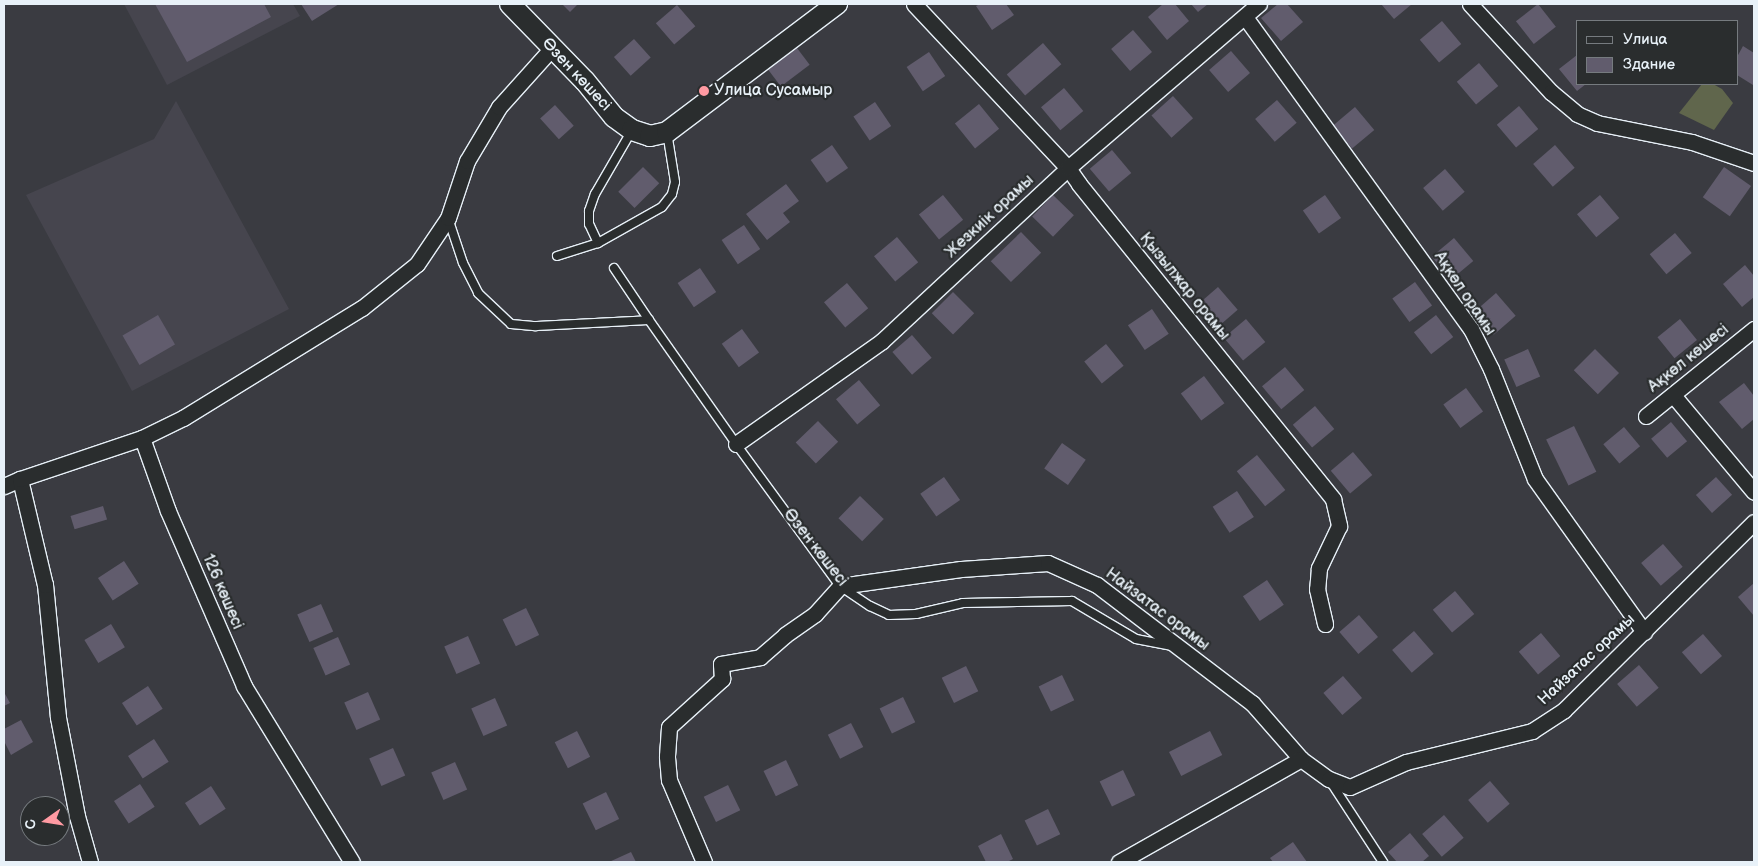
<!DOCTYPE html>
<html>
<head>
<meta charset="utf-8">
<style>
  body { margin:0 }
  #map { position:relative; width:1758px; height:866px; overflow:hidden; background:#3a3b41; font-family:"Balsamiq Sans",sans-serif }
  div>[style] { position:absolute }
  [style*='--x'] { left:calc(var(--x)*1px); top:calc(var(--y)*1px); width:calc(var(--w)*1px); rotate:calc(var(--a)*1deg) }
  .built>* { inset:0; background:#46454e }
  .green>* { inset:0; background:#60664c }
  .building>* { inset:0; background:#615c6d; transform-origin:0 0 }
  .roads { filter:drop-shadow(1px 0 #e8f1f8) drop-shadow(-1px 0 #e8f1f8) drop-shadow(0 1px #e8f1f8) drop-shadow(0 -1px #e8f1f8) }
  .lane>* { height:8px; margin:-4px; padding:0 4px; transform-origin:4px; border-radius:4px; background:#2a2d2e }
  .street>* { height:15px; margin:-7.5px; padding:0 7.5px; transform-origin:7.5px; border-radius:7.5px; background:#2a2d2e }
  .secondary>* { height:20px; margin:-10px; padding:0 10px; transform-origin:10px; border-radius:10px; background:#2a2d2e }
  .dots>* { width:14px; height:14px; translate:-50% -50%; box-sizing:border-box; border:2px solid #2a2d2e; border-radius:50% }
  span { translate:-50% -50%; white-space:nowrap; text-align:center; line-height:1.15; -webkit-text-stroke:4.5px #2a2d2e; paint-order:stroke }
  .street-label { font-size:16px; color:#e8f1f8 }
  .poi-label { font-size:16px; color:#e8f1f8 }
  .left { translate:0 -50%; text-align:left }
  .frame { position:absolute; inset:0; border:5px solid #e8f1f8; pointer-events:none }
  .legend { position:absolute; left:1576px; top:20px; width:162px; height:65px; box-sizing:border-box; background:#2a2d2e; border:1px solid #767b7f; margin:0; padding:6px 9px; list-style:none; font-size:15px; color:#e8f1f8 }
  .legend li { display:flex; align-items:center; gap:10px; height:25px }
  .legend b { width:25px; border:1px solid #767b7f }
  .north { position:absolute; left:20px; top:796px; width:50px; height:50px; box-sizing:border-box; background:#2a2d2e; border:1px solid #767b7f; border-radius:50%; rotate:257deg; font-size:14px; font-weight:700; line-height:20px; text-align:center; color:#e8f1f8 }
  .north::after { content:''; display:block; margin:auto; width:18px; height:22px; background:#ff9aa2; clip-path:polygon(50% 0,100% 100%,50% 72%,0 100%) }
</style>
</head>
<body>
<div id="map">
  <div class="built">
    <i style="clip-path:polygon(124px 4px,293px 4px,300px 16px,167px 85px)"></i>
    <i style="clip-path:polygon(176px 101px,289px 309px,132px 391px,26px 195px,154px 139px)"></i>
  </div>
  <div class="green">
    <i style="clip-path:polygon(1702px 84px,1713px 84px,1722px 89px,1733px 103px,1714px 130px,1679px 113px)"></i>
  </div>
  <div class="building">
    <i style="clip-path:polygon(155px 4px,264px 4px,271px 17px,187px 62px)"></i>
    <i style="clip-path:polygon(301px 4px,339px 4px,312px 21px)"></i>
    <i style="clip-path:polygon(562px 4px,578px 4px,570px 12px)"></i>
    <i style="clip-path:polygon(980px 4px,1006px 4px,1014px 15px,992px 30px,976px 6px)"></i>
    <i style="clip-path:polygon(1163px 4px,1175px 4px,1189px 21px,1167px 40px,1148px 17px)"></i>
    <i style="clip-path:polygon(1191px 4px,1208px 4px,1198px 12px)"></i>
    <i style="clip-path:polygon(1278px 4px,1287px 4px,1303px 22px,1281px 41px,1261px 18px)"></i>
    <i style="clip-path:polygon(1381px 4px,1412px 4px,1394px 19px)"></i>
    <i style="left:1538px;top:4px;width:29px;height:28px;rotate:52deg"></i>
    <i style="left:677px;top:5px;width:28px;height:28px;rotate:49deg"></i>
    <i style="left:1442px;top:21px;width:30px;height:29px;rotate:50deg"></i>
    <i style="left:1133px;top:30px;width:29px;height:29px;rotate:49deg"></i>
    <i style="left:634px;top:39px;width:25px;height:27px;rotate:48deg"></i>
    <i style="left:1043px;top:43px;width:28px;height:48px;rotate:49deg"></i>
    <i style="clip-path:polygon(1743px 46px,1754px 53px,1753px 85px,1737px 75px,1737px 57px)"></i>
    <i style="left:797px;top:48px;width:21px;height:36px;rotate:53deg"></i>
    <i style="left:1231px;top:51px;width:29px;height:29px;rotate:49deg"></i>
    <i style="left:929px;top:52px;width:29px;height:27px;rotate:56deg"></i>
    <i style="clip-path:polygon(1577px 55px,1577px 84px,1586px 84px,1577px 91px,1559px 69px)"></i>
    <i style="left:1479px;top:63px;width:30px;height:29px;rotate:50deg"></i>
    <i style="left:1064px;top:88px;width:30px;height:30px;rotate:50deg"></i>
    <i style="left:1173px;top:96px;width:30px;height:29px;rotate:48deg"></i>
    <i style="left:1277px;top:100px;width:30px;height:29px;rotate:49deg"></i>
    <i style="left:875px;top:102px;width:29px;height:26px;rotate:56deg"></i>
    <i style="left:979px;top:104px;width:32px;height:31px;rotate:51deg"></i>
    <i style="left:555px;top:105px;width:28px;height:20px;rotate:48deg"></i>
    <i style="left:1519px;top:106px;width:30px;height:29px;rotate:50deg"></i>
    <i style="left:1355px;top:107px;width:30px;height:29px;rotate:50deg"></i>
    <i style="left:832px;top:145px;width:28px;height:26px;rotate:55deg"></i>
    <i style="left:1555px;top:145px;width:30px;height:29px;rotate:49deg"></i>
    <i style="left:1112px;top:150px;width:30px;height:29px;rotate:50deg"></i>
    <i style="left:643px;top:167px;width:23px;height:35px;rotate:45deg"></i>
    <i style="left:1724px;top:167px;width:33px;height:37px;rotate:35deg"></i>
    <i style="left:1445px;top:169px;width:30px;height:29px;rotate:49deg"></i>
    <i style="clip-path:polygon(786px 184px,799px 201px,783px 213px,790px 222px,767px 240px,746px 214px)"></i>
    <i style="left:943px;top:195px;width:32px;height:31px;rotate:51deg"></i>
    <i style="left:1053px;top:195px;width:29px;height:30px;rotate:44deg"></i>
    <i style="left:1325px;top:195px;width:28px;height:27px;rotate:55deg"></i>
    <i style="left:1600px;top:195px;width:30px;height:30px;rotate:50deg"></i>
    <i style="left:744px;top:225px;width:29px;height:27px;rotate:56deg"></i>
    <i style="left:1021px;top:232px;width:29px;height:42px;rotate:46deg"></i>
    <i style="left:1675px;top:233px;width:26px;height:33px;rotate:50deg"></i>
    <i style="left:897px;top:237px;width:33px;height:30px;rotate:50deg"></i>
    <i style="left:1454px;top:238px;width:30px;height:29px;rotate:50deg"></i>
    <i style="clip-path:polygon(1745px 265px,1754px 276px,1754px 297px,1742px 307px,1723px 284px)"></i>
    <i style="left:700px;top:268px;width:29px;height:27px;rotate:56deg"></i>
    <i style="left:1415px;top:282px;width:29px;height:28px;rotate:54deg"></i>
    <i style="left:847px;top:283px;width:33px;height:30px;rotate:50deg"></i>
    <i style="left:1218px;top:287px;width:30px;height:29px;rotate:49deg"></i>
    <i style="left:953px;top:292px;width:30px;height:30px;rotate:45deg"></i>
    <i style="left:1496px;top:293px;width:30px;height:29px;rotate:49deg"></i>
    <i style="left:1152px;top:309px;width:30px;height:29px;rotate:56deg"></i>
    <i style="left:158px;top:315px;width:34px;height:41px;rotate:60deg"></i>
    <i style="left:1436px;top:315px;width:28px;height:28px;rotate:52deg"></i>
    <i style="left:1246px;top:319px;width:30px;height:29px;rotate:50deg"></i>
    <i style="left:1680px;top:319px;width:27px;height:29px;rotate:51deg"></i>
    <i style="left:742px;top:329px;width:29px;height:25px;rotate:54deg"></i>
    <i style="left:912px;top:335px;width:30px;height:26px;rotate:49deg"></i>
    <i style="left:1106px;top:344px;width:28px;height:28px;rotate:51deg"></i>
    <i style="left:1528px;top:349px;width:30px;height:26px;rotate:66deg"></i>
    <i style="left:1595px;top:349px;width:34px;height:30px;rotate:45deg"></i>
    <i style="left:1285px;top:367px;width:30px;height:30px;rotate:50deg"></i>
    <i style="left:1204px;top:376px;width:34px;height:29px;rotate:53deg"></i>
    <i style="left:859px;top:380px;width:33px;height:30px;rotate:50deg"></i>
    <i style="clip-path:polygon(1744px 383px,1754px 396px,1754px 419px,1742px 429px,1719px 402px)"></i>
    <i style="left:1466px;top:388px;width:29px;height:28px;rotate:54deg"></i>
    <i style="left:1315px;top:406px;width:30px;height:29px;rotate:50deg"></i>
    <i style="left:818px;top:421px;width:29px;height:31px;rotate:46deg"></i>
    <i style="left:1671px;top:422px;width:25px;height:26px;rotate:50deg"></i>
    <i style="left:1574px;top:426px;width:51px;height:31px;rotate:64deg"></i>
    <i style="left:1624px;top:427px;width:25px;height:27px;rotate:50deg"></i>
    <i style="left:1062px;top:443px;width:29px;height:31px;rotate:35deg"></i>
    <i style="left:1353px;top:452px;width:30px;height:29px;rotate:50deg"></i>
    <i style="left:1257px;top:455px;width:45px;height:26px;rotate:51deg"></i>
    <i style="left:944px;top:477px;width:28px;height:29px;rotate:55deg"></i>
    <i style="left:1716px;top:477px;width:24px;height:27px;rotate:48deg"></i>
    <i style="left:1237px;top:491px;width:31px;height:29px;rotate:57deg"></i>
    <i style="left:860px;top:496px;width:33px;height:31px;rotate:44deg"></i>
    <i style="left:103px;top:506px;width:14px;height:34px;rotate:73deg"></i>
    <i style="left:1663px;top:544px;width:30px;height:29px;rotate:49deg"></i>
    <i style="left:124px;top:561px;width:27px;height:31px;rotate:57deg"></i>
    <i style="left:1267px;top:580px;width:30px;height:29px;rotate:56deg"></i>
    <i style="clip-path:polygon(1754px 583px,1754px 616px,1738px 597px)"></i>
    <i style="left:1455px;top:591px;width:30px;height:29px;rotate:50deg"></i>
    <i style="left:321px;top:604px;width:30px;height:26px;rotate:66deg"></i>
    <i style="left:526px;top:608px;width:30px;height:26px;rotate:64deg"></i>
    <i style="left:1359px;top:615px;width:29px;height:26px;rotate:49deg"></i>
    <i style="left:111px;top:624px;width:27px;height:31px;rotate:59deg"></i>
    <i style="left:1414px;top:631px;width:30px;height:29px;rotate:49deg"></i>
    <i style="left:1541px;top:633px;width:30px;height:29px;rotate:50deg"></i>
    <i style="left:1703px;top:634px;width:29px;height:28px;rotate:49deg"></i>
    <i style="left:468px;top:636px;width:30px;height:26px;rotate:66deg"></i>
    <i style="left:338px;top:637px;width:30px;height:27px;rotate:66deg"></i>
    <i style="left:1639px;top:665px;width:30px;height:29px;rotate:49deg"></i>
    <i style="left:966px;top:666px;width:28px;height:27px;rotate:64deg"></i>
    <i style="left:1062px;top:675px;width:28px;height:26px;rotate:64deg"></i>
    <i style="left:1343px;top:676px;width:29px;height:26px;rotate:49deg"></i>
    <i style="left:148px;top:686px;width:27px;height:31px;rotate:57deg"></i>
    <i style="clip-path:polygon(4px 692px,10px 703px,4px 706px)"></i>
    <i style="left:368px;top:692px;width:30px;height:26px;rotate:66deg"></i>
    <i style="left:903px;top:697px;width:28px;height:26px;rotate:64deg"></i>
    <i style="left:495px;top:698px;width:30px;height:26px;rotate:66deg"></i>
    <i style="clip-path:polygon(21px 720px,33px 742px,11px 755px,4px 741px,4px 729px)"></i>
    <i style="left:851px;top:723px;width:27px;height:26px;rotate:63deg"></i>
    <i style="left:577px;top:731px;width:29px;height:25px;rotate:63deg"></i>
    <i style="left:1210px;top:731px;width:27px;height:46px;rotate:63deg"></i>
    <i style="left:154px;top:739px;width:27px;height:31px;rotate:57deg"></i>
    <i style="left:393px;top:748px;width:30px;height:26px;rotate:66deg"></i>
    <i style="left:786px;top:760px;width:28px;height:25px;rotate:64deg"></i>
    <i style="left:455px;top:762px;width:30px;height:26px;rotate:66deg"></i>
    <i style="left:1123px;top:770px;width:28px;height:26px;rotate:64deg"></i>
    <i style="left:1490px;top:781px;width:30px;height:29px;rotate:49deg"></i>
    <i style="left:140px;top:784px;width:27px;height:31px;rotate:57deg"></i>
    <i style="left:728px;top:785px;width:28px;height:27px;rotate:64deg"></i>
    <i style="left:211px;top:786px;width:27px;height:31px;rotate:57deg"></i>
    <i style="left:606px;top:792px;width:30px;height:26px;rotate:64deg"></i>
    <i style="left:1048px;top:809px;width:28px;height:26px;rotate:64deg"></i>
    <i style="left:1444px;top:815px;width:30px;height:29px;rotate:49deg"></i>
    <i style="clip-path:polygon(1410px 833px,1429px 856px,1422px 862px,1397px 862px,1388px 852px)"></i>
    <i style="clip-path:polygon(1001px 834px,1013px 859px,1007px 862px,986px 862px,978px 846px)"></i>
    <i style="clip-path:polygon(1293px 842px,1307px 862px,1273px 862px,1270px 858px)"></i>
    <i style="clip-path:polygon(631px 852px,636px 862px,609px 862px)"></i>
  </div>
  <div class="roads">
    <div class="lane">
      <i style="--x:448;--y:218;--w:47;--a:71.6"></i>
      <i style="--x:463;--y:263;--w:34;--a:63"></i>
      <i style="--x:478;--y:293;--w:45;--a:43.2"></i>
      <i style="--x:511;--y:324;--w:25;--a:5"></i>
      <i style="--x:536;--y:326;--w:113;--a:-3"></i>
      <i style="--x:649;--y:320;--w:151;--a:54.9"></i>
      <i style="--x:736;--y:444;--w:176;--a:53.8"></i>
      <i style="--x:840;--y:586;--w:36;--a:34"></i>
      <i style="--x:870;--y:606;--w:21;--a:25"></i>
      <i style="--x:889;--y:615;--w:27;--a:-2"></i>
      <i style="--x:916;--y:614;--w:48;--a:-13.2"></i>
      <i style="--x:963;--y:603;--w:109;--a:-1.1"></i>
      <i style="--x:1072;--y:601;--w:74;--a:30.7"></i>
      <i style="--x:1136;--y:639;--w:37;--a:11"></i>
      <i style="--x:598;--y:243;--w:21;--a:-115"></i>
      <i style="--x:589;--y:224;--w:13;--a:-90"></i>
      <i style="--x:589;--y:211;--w:18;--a:-71"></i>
      <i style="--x:595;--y:194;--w:72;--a:-59.9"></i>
      <i style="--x:557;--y:256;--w:43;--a:-17.6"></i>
      <i style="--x:598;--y:243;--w:73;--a:-29.4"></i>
      <i style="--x:662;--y:207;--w:16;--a:-52"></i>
      <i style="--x:672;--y:194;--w:12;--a:-76"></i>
      <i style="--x:675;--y:182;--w:51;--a:-99.1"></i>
      <i style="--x:614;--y:268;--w:63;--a:56.1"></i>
      <i style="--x:1330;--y:781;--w:97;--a:56.8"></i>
    </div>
    <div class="street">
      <i style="--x:914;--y:4;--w:225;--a:46.8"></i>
      <i style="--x:1068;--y:168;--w:19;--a:55"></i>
      <i style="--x:1079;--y:184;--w:405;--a:51.1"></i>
      <i style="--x:1333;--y:499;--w:28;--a:77"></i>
      <i style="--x:1339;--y:526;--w:47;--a:115.5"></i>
      <i style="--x:1319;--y:568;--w:21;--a:95"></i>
      <i style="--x:1317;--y:589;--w:36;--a:77"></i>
      <i style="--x:1470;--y:4;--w:120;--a:47.4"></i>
      <i style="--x:1551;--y:92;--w:34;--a:40"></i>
      <i style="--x:1577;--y:114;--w:22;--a:24"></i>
      <i style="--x:1597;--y:123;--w:97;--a:11.3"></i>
      <i style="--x:1692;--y:142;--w:65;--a:18.7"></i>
      <i style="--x:1245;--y:17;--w:385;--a:54.1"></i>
      <i style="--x:1471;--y:329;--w:45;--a:63.4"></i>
      <i style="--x:1491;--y:369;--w:118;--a:68.2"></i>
      <i style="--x:1535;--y:479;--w:188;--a:54.5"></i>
      <i style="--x:1673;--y:395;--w:126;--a:50.1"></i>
      <i style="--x:1646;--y:416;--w:139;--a:-38.9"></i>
      <i style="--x:142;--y:438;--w:46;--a:-26"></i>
      <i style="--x:183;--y:418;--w:210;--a:-31.6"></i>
      <i style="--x:362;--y:308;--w:70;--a:-38.7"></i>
      <i style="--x:417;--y:264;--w:55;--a:-56"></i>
      <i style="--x:448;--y:218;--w:60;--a:-71.6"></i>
      <i style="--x:467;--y:161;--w:63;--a:-59.3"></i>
      <i style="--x:499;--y:107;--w:78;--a:-48.1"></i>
      <i style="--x:736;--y:444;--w:179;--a:-35.2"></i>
      <i style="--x:882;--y:341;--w:254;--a:-42.9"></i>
      <i style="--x:1068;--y:168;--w:252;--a:-40.7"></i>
      <i style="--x:4;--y:486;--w:17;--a:-24"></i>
      <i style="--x:90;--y:862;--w:48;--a:-105.8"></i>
      <i style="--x:77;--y:816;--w:101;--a:-100.9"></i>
      <i style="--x:58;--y:717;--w:133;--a:-95.6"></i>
      <i style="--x:45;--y:585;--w:109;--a:-103.3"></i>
      <i style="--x:20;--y:479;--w:129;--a:-18.6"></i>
      <i style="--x:142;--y:438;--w:77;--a:70.4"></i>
      <i style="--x:168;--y:511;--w:191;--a:66.5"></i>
      <i style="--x:244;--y:686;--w:206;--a:58.5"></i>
      <i style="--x:704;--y:862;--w:89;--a:-113.1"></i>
      <i style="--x:669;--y:780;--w:24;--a:-95"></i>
      <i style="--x:667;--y:756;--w:29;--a:-86"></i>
      <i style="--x:669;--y:727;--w:72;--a:-42.2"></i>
      <i style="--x:722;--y:679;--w:15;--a:-94"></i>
      <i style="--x:721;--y:664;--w:40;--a:-10"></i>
      <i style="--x:760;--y:657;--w:33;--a:-41"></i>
      <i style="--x:785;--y:635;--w:37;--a:-35"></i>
      <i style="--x:815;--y:614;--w:38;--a:-48"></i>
      <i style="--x:840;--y:586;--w:122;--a:-8"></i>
      <i style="--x:961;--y:569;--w:87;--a:-3.9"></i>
      <i style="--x:1048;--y:563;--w:54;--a:24.2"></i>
      <i style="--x:1097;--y:585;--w:195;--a:37.3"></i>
      <i style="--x:1252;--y:703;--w:74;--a:48.8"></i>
      <i style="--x:1301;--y:759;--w:34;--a:36"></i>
      <i style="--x:1329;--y:779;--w:22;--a:21"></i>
      <i style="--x:1350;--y:787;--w:61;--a:-24.1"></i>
      <i style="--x:1406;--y:762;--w:130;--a:-13.8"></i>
      <i style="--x:1532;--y:731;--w:38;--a:-33"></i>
      <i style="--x:1564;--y:710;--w:267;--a:-44.7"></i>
      <i style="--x:1119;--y:862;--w:209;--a:-29.5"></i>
    </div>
    <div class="secondary">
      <i style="--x:510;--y:4;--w:107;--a:45.8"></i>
      <i style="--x:585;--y:81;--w:46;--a:51.1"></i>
      <i style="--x:614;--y:117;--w:22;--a:36"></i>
      <i style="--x:632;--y:130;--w:19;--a:18"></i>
      <i style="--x:650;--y:136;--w:17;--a:-13"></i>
      <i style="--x:667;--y:132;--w:213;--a:-37"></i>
    </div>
  </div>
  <div class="dots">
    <i style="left:704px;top:91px;background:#ff9aa2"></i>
  </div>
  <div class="street-label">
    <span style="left:576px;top:75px;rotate:47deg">Өзен көшесі</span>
    <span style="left:990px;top:217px;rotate:-43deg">Жезкиік орамы</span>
    <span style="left:1184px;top:287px;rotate:51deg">Қызылжар орамы</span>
    <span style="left:1464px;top:294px;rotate:56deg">Ақкөл орамы</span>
    <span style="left:1689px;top:359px;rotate:-39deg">Ақкөл көшесі</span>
    <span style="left:815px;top:548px;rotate:52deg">Өзен көшесі</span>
    <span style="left:222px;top:592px;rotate:67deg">126 көшесі</span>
    <span style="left:1157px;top:610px;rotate:37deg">Найзатас орамы</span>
    <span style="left:1587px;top:660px;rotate:-43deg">Найзатас орамы</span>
  </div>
  <div class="poi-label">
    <span class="left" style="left:714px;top:91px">Улица Сусамыр</span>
  </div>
  <div class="frame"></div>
  <ul class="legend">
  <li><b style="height:6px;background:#2a2d2e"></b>Улица</li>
  <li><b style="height:14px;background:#615c6d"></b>Здание</li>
  </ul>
  <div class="north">С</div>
</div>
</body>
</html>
